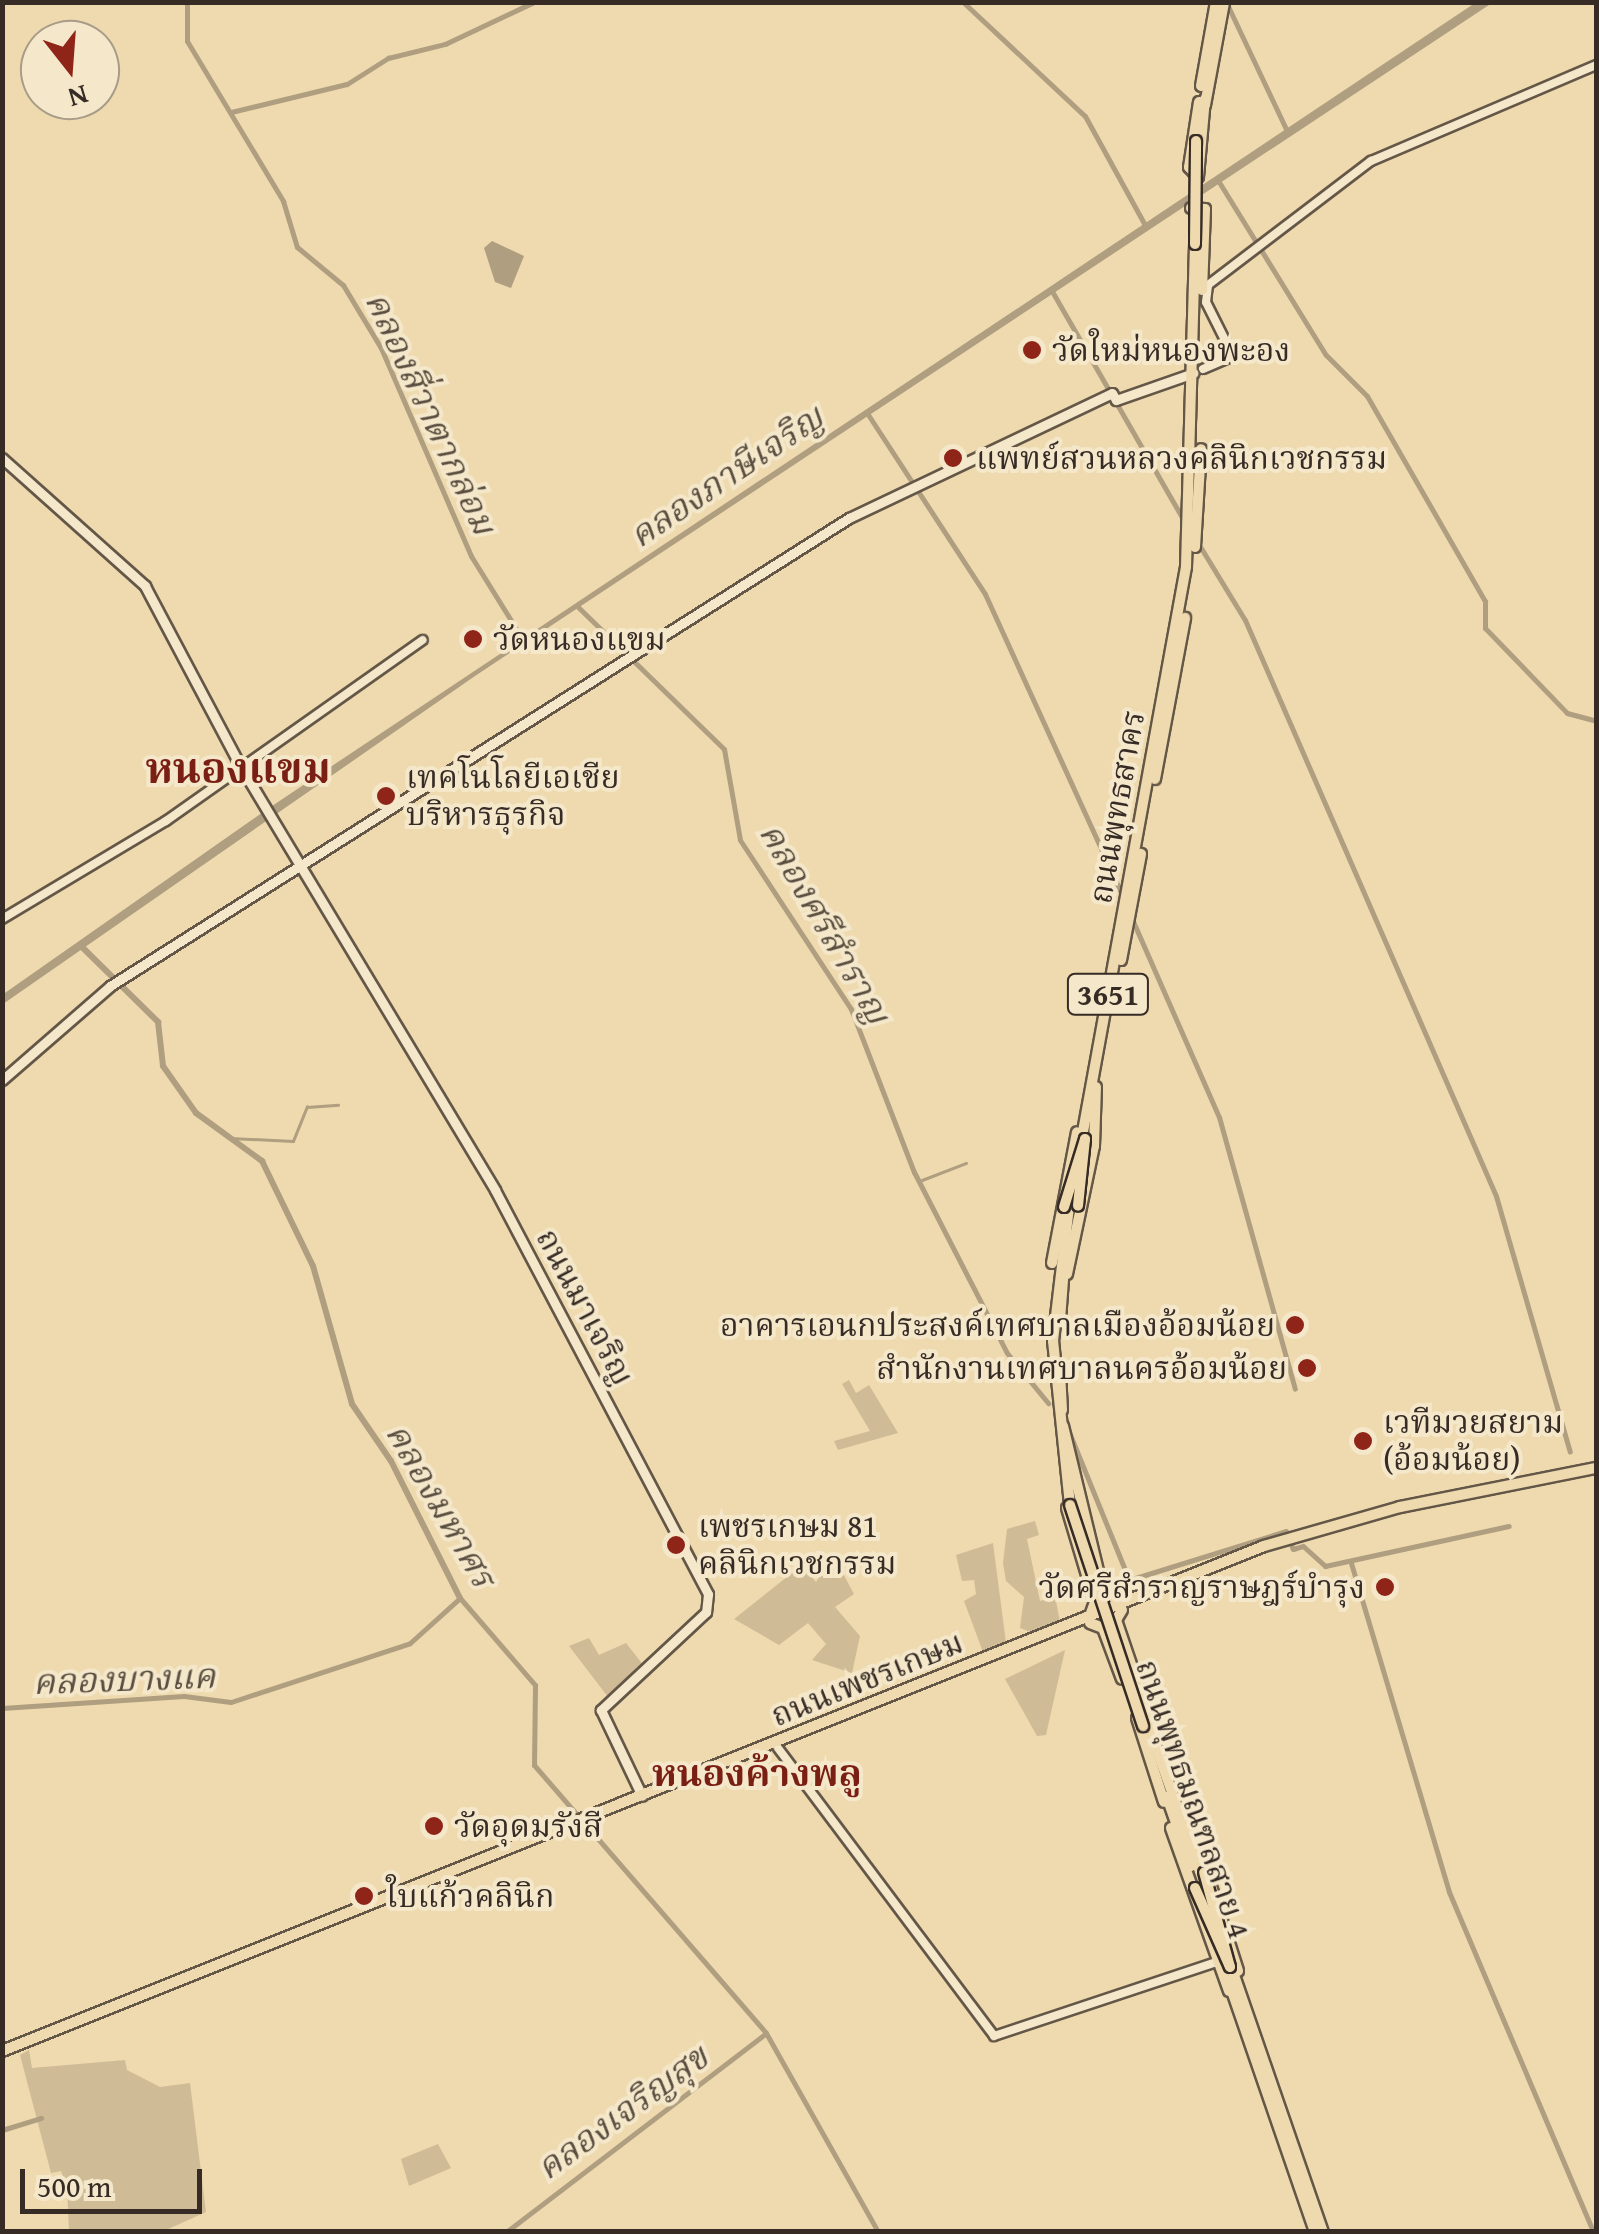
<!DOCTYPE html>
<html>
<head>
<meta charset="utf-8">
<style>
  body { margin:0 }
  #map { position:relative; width:1599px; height:2234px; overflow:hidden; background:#eedaae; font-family:"Gentium Book Plus","Noto Serif Thai",serif }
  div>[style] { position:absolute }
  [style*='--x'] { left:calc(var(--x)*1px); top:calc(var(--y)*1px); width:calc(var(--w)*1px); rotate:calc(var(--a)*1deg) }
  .green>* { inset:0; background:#cfbc97 }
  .water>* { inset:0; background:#af9e7f }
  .stream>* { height:2.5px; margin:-1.25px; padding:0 1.25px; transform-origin:1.25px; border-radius:1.25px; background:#af9e7f }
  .canal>* { height:5px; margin:-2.5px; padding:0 2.5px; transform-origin:2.5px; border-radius:2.5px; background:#af9e7f }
  .river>* { height:6px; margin:-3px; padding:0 3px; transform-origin:3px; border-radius:3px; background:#af9e7f }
  .roads { filter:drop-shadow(2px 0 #645747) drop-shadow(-2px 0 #645747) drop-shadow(0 2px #645747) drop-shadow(0 -2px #645747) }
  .tertiary>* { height:8px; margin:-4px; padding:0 4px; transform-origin:4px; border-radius:4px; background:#f4e7ca }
  .secondary>* { height:9px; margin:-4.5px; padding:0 4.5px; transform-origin:4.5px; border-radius:4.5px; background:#f4e7ca }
  .primary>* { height:10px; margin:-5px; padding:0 5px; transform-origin:5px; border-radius:5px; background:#eedaae }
  .bridges { filter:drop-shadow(2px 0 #362b25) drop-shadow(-2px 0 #362b25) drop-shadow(0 2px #362b25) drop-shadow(0 -2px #362b25) }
  .primary-bridge>* { height:10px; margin:-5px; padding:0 5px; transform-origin:5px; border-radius:5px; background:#eedaae }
  .dots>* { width:28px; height:28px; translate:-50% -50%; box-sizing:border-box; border:5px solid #f4e7ca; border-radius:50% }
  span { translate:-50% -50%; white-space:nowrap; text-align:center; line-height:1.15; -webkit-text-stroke:8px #f4e7ca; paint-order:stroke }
  .shield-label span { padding:2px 8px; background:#f4e7ca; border:2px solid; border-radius:8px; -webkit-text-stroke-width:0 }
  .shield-label { font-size:30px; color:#362b25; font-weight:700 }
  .poi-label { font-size:32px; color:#362b25 }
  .left { translate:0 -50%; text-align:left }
  .right { translate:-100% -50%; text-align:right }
  .street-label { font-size:32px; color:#362b25 }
  .water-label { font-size:35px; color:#5a4e40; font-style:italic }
  .quarter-label { font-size:38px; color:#7a1f14; font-weight:700 }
  .district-label { font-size:42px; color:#7a1f14; font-weight:700 }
  .frame { position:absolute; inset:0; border:5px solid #362b25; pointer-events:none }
  .north { position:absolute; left:20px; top:20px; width:100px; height:100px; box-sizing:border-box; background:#f4e7ca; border:2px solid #a89c88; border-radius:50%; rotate:163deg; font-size:28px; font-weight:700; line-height:40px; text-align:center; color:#362b25 }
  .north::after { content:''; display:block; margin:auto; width:35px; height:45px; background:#8f2418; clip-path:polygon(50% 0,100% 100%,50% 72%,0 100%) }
  .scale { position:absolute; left:20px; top:2169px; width:182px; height:45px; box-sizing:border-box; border:5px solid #362b25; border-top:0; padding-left:12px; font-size:30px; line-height:35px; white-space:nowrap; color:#362b25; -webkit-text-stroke:8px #f4e7ca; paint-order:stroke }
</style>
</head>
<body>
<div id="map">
  <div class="green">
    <i style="clip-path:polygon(849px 1380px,856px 1393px,869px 1385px,898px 1433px,838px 1450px,834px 1441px,870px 1431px,842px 1384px)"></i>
    <i style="clip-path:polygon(1035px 1521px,1039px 1535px,1027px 1539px,1040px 1601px,1055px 1596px,1060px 1622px,1033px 1633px,1020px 1628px,1024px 1597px,1006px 1581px,1003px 1563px,1007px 1529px)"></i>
    <i style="clip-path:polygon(993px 1543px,1006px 1643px,983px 1652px,964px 1601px,976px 1594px,974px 1580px,962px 1581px,956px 1555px)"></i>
    <i style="clip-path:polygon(833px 1555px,854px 1594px,835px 1607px,860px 1636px,852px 1673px,812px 1660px,826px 1644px,808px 1623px,779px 1645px,734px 1619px,802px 1565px,816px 1582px)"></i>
    <i style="clip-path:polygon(589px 1638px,599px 1655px,626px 1643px,644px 1666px,608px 1697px,569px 1646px)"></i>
    <i style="clip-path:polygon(1065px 1650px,1046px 1735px,1037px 1736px,1005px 1679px)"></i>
    <i style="clip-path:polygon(29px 2050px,32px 2068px,125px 2060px,127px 2070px,160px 2087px,190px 2083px,206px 2212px,164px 2231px,69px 2231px,67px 2188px,61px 2171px,51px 2173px,20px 2055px)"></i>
    <i style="clip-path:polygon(438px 2144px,451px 2168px,409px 2186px,401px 2159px)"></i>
  </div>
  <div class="water">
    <i style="clip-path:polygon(1475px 3px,1492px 3px,475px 676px,3px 1004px,2px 995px,266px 810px)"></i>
    <i style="clip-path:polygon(492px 241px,524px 256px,511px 288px,495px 282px,484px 248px)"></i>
  </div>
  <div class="stream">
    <i style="--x:230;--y:1138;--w:63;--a:2.7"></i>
    <i style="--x:293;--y:1141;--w:37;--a:-68"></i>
    <i style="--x:307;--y:1107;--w:31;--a:-4"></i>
    <i style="--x:922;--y:1180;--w:47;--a:-21.1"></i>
  </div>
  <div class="canal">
    <i style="--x:187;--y:2;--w:39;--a:90"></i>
    <i style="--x:187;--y:41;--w:187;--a:59"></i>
    <i style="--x:283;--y:201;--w:48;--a:73.1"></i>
    <i style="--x:297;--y:247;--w:60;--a:39.6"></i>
    <i style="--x:343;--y:285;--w:74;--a:58.9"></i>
    <i style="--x:381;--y:348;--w:227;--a:66.6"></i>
    <i style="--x:471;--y:556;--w:99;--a:58.2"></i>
    <i style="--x:963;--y:2;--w:167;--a:43.1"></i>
    <i style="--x:1085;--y:116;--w:127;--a:61.2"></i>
    <i style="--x:1226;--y:2;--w:145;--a:64.7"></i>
    <i style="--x:231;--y:112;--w:119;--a:-13.6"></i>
    <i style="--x:347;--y:84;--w:49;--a:-32.4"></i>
    <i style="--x:388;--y:58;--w:59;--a:-13.8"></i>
    <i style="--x:445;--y:44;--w:98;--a:-25.3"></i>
    <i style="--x:1219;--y:182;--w:203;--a:58.3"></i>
    <i style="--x:1326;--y:355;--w:58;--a:45"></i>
    <i style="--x:1367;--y:396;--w:237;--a:60.1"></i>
    <i style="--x:1485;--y:601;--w:27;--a:90"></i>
    <i style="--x:1485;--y:628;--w:118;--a:46"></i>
    <i style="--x:1567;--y:713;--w:30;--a:15"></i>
    <i style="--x:1053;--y:293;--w:263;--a:60.1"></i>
    <i style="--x:867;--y:413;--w:216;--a:56.9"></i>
    <i style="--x:985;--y:594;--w:328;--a:65.5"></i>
    <i style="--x:1201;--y:548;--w:84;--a:58.6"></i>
    <i style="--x:1245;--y:620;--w:628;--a:66.45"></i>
    <i style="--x:1496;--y:1196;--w:266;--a:73.9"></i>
    <i style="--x:577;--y:606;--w:205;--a:44.2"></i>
    <i style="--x:724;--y:749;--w:92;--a:80"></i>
    <i style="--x:740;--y:840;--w:202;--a:56.7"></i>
    <i style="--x:851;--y:1009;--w:175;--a:68.9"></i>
    <i style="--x:914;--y:1172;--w:203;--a:62.8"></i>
    <i style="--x:1007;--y:1353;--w:65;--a:50.6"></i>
    <i style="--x:1132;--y:919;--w:216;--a:66.3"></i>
    <i style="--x:1219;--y:1117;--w:282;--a:74.4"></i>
    <i style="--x:1069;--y:1432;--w:160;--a:67.9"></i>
    <i style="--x:1129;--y:1580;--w:164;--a:-17.3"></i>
    <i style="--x:1286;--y:1531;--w:19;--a:69"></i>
    <i style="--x:1293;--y:1549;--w:10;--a:-17"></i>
    <i style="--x:1303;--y:1546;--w:30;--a:42"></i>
    <i style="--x:1325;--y:1566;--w:188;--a:-12.3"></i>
    <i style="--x:1351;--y:1563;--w:343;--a:73.4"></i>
    <i style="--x:1449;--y:1892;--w:369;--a:67"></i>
    <i style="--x:2;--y:1708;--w:182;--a:-3.8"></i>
    <i style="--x:184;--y:1696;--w:47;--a:7.3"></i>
    <i style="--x:231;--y:1702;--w:188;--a:-18.2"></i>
    <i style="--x:410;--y:1643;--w:67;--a:-42"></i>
    <i style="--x:460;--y:1598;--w:115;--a:49.2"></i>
    <i style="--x:535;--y:1685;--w:80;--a:90.7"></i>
    <i style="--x:534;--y:1765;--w:354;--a:49.1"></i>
    <i style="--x:766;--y:2033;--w:228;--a:60.6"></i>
    <i style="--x:2;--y:2130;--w:41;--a:-17.1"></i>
    <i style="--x:506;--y:2232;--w:327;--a:-37.4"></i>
  </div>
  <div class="river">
    <i style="--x:80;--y:945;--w:110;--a:44.6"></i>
    <i style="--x:158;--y:1022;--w:44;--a:83.5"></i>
    <i style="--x:163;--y:1066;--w:57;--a:54.9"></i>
    <i style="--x:196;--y:1113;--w:82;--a:36"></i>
    <i style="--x:262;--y:1161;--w:117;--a:64.1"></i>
    <i style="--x:313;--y:1266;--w:143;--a:74.2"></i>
    <i style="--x:352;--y:1404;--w:69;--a:55.6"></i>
    <i style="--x:391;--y:1461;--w:153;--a:63.3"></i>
  </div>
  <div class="roads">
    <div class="tertiary">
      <i style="--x:1203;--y:369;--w:33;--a:-23"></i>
      <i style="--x:1233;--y:356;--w:60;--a:-116.6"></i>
      <i style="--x:1206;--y:302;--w:17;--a:-83"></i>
      <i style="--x:1208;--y:285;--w:205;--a:-37.3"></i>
      <i style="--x:1371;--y:161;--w:245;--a:-23.1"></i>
      <i style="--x:2;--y:919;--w:191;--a:-30.9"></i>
      <i style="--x:166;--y:821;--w:314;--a:-35.2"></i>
      <i style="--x:778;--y:1748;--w:360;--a:53.1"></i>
      <i style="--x:994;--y:2036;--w:234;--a:-18.4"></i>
    </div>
    <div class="secondary">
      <i style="--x:2;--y:458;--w:192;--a:41.8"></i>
      <i style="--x:145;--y:586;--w:205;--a:62.1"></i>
      <i style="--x:241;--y:767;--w:493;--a:59"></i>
      <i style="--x:495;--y:1190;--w:457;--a:62.2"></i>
      <i style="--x:708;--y:1594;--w:18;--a:96"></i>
      <i style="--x:706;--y:1612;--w:144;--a:137"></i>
      <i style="--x:601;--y:1710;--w:95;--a:64.5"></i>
      <i style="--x:2;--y:1080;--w:143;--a:-41"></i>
      <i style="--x:110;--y:986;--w:875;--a:-32.35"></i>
      <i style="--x:849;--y:518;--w:291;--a:-25.4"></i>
      <i style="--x:1112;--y:393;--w:8;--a:60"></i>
      <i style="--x:1116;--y:400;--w:82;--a:-19.3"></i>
    </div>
    <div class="primary">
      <i style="--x:1201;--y:86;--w:85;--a:-79.9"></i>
      <i style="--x:1199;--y:102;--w:66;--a:98.7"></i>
      <i style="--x:1189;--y:167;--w:13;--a:48"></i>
      <i style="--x:1198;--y:177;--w:78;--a:-84.9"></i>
      <i style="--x:1205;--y:105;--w:105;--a:-79.5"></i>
      <i style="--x:1191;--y:208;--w:14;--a:4"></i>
      <i style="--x:1205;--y:209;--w:81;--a:92.1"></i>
      <i style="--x:1195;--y:547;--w:98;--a:-86.5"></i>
      <i style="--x:1155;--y:779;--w:164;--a:-79.4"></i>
      <i style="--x:1121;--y:960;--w:108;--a:-79.3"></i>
      <i style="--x:1080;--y:1148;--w:591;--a:-79.66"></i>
      <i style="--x:1186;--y:567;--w:323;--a:-88.4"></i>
      <i style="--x:1052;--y:1263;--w:133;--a:-79.2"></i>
      <i style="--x:1067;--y:1274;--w:131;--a:-78.1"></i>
      <i style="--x:1094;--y:1146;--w:59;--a:-88.1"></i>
      <i style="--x:1060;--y:1320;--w:53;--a:-85.7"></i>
      <i style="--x:1060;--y:1372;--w:38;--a:87"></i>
      <i style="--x:1063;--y:1426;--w:157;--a:76.4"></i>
      <i style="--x:1100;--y:1579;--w:30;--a:53"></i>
      <i style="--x:1070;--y:1505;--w:165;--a:-95.9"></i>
      <i style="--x:1053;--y:1341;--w:143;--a:-83.2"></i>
      <i style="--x:1067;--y:1508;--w:98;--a:73.4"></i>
      <i style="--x:1095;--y:1602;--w:15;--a:110"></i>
      <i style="--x:1122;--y:1610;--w:12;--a:121"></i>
      <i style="--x:1116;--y:1620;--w:112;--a:71.2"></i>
      <i style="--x:1090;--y:1623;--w:14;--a:21"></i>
      <i style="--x:1103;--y:1628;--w:54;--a:69.6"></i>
      <i style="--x:1137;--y:1718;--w:88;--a:72.2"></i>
      <i style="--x:1148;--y:1724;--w:165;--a:70.6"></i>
      <i style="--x:1167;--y:1797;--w:73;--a:70.8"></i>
      <i style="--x:1187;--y:1811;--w:168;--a:72.3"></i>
      <i style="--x:1171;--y:1828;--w:173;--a:70.4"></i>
      <i style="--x:1228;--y:1958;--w:290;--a:70.9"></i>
      <i style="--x:1229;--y:1982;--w:264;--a:71"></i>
      <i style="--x:2;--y:2051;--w:1359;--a:-21.81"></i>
      <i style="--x:1264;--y:1546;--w:141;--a:-16"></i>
      <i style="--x:1400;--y:1507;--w:200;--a:-11.3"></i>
    </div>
  </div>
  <div class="bridges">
    <div class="primary-bridge">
      <i style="--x:1195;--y:244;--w:103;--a:-89.4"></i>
      <i style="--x:1064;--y:1207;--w:71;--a:-72.8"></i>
      <i style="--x:1085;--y:1139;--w:67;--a:96"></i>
      <i style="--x:1070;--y:1505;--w:233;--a:71.7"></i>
      <i style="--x:1195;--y:1888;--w:86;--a:66.1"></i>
      <i style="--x:1230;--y:1967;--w:98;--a:-105.3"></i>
    </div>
  </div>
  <div class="dots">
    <i style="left:1032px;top:350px;background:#8f2418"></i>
    <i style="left:953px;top:458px;background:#8f2418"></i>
    <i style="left:473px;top:639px;background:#8f2418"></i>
    <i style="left:386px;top:796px;background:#8f2418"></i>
    <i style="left:1295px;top:1325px;background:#8f2418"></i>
    <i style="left:1307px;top:1368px;background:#8f2418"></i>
    <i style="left:1363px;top:1441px;background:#8f2418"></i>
    <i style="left:676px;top:1545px;background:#8f2418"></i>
    <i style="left:1385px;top:1587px;background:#8f2418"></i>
    <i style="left:434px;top:1826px;background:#8f2418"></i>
    <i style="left:364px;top:1896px;background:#8f2418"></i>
  </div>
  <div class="shield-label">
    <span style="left:1108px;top:994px">3651</span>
  </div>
  <div class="poi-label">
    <span class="left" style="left:1052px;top:350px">วัดใหม่หนองพะอง</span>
    <span class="left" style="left:976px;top:458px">แพทย์สวนหลวงคลินิกเวชกรรม</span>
    <span class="left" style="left:493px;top:639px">วัดหนองแขม</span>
    <span class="left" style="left:406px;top:796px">เทคโนโลยีเอเชีย<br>บริหารธุรกิจ</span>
    <span class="right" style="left:1275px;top:1325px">อาคารเอนกประสงค์เทศบาลเมืองอ้อมน้อย</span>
    <span class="right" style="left:1287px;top:1368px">สำนักงานเทศบาลนครอ้อมน้อย</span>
    <span class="left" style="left:1383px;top:1441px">เวทีมวยสยาม<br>(อ้อมน้อย)</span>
    <span class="left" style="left:698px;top:1545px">เพชรเกษม 81<br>คลินิกเวชกรรม</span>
    <span class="right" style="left:1365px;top:1587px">วัดศรีสําราญราษฎร์บํารุง</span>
    <span class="left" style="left:454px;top:1826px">วัดอุดมรังสี</span>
    <span class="left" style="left:386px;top:1896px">ใบแก้วคลินิก</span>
  </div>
  <div class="street-label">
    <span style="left:1117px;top:807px;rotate:-80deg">ถนนพุทธสาคร</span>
    <span style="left:585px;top:1307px;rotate:62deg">ถนนมาเจริญ</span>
    <span style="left:867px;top:1679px;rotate:-22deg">ถนนเพชรเกษม</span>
    <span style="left:1193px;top:1799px;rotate:71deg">ถนนพุทธมณฑลสาย 4</span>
  </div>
  <div class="water-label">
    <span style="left:431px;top:413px;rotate:65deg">คลองสี่วาตากล่อม</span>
    <span style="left:726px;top:476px;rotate:-34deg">คลองภาษีเจริญ</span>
    <span style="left:825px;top:923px;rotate:60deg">คลองศรีสำราญ</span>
    <span style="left:441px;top:1505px;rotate:60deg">คลองมหาศร</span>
    <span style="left:124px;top:1679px;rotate:-2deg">คลองบางแค</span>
    <span style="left:622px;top:2112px;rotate:-36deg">คลองเจริญสุข</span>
  </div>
  <div class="quarter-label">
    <span style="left:757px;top:1773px">หนองค้างพลู</span>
  </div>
  <div class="district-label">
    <span style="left:238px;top:768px">หนองแขม</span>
  </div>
  <div class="frame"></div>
  <div class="north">N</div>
  <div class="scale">500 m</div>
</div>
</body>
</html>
